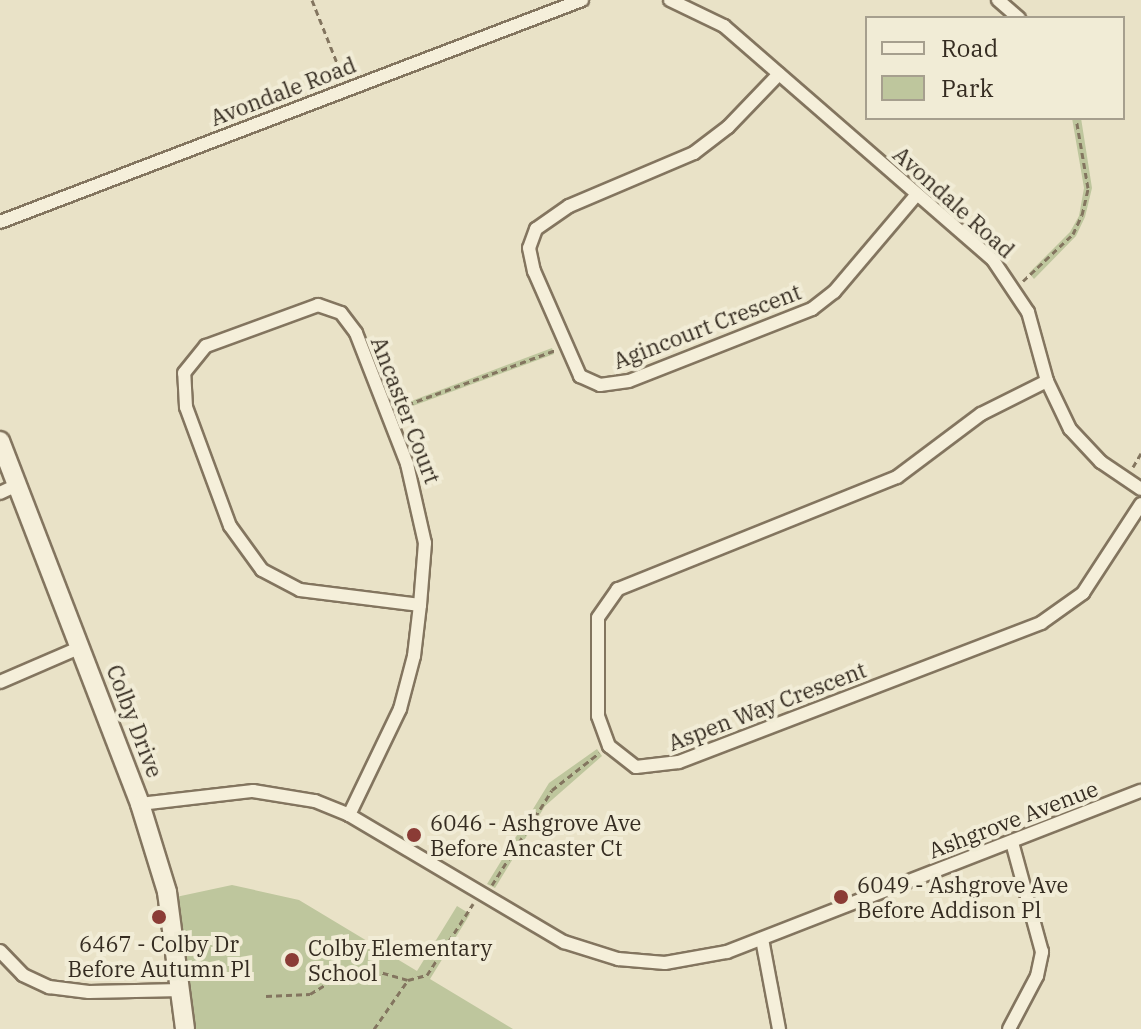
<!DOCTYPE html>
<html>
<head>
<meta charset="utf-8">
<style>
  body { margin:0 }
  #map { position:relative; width:1141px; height:1029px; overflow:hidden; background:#e9e2c7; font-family:"IBM Plex Serif",serif }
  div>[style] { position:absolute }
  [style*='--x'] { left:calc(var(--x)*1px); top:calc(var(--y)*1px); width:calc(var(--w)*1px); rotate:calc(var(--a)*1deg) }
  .green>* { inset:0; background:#bec69d }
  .path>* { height:3px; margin-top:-1.5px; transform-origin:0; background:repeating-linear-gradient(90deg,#83755f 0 6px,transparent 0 10px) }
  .roads { filter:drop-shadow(2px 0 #83755f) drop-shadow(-2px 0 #83755f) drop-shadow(0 2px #83755f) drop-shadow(0 -2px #83755f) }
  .street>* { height:12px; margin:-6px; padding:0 6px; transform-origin:6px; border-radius:6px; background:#f5efda }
  .secondary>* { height:18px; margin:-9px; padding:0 9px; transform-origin:9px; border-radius:9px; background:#f5efda }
  .dots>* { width:22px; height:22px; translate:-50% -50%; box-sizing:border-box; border:4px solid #f1ecd6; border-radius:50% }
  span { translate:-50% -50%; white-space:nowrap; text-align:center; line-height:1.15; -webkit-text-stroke:8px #f1ecd6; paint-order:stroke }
  .street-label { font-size:22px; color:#352c21 }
  .poi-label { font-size:22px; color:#352c21 }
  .left { translate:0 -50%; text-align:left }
  .legend { position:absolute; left:865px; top:16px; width:260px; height:104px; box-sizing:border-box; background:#f1ecd6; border:2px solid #a69f8e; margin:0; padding:10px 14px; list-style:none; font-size:24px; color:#352c21 }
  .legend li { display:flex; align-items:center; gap:16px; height:40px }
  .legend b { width:40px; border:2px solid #a69f8e }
</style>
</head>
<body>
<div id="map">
  <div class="green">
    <i style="clip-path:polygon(1072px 118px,1081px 118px,1092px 188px,1085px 217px,1076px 236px,1034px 279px,1029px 273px,1070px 232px,1079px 216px,1084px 188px)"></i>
    <i style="clip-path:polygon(552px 348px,554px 354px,399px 411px,398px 406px)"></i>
    <i style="clip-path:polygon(597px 749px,602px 756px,545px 806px,495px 888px,487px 884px,549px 783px)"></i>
    <i style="clip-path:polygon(232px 885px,299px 900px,417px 971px,457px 906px,470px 914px,430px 979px,513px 1029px,195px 1029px,176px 897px)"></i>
  </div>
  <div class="path">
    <i style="--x:312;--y:0;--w:84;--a:68.3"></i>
    <i style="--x:1023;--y:281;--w:69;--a:-43.2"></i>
    <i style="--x:1073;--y:234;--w:21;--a:-65"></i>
    <i style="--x:1082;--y:215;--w:28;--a:-77"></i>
    <i style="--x:1088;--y:188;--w:71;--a:-99.7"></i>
    <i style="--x:398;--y:408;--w:168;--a:-20.2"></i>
    <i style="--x:1133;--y:467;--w:16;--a:-60"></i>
    <i style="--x:492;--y:885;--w:112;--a:-57.7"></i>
    <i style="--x:552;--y:790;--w:60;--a:-38.2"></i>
    <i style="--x:266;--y:996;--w:44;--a:-2.6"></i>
    <i style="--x:310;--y:994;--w:44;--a:-31.2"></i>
    <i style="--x:348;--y:971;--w:25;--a:-2"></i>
    <i style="--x:373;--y:970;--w:36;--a:16"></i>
    <i style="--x:408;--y:980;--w:20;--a:-15"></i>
    <i style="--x:427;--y:975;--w:85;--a:-57.1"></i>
    <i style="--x:374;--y:1029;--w:60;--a:-55.2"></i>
  </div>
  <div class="roads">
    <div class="street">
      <i style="--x:670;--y:0;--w:60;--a:25.7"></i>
      <i style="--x:724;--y:26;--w:357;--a:41"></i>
      <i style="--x:993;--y:260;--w:63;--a:56.1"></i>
      <i style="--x:1028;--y:312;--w:72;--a:74.6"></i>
      <i style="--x:1047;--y:381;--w:53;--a:64.4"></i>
      <i style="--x:1070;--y:429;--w:45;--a:46.8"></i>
      <i style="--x:1101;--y:462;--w:48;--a:34"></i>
      <i style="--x:998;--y:0;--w:28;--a:41"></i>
      <i style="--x:779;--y:74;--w:74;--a:133.9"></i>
      <i style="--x:728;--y:127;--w:43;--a:142.6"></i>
      <i style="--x:694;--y:153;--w:136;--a:157"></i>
      <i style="--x:569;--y:206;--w:40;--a:145.1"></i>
      <i style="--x:536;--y:229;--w:20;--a:110"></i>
      <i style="--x:529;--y:248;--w:24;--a:78"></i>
      <i style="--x:534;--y:271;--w:115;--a:66.3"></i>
      <i style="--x:580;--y:376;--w:22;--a:24"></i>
      <i style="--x:600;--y:385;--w:29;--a:-8"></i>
      <i style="--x:629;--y:381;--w:197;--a:-21.5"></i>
      <i style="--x:812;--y:309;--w:28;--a:-38"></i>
      <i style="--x:834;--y:292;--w:128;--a:-49.7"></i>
      <i style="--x:0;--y:222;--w:623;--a:-20.88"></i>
      <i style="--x:318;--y:305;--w:24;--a:19"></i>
      <i style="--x:341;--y:313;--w:25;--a:53"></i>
      <i style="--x:356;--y:333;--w:141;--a:68.7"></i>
      <i style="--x:407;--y:464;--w:81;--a:77.2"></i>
      <i style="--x:425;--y:543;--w:62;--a:94.6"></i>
      <i style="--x:420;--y:605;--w:121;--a:-172.9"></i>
      <i style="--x:300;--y:590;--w:43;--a:-152.2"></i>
      <i style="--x:262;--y:570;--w:54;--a:-126"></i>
      <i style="--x:230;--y:526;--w:127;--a:-110.3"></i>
      <i style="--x:186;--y:407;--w:34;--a:-93"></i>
      <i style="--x:184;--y:373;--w:35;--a:-51"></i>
      <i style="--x:206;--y:346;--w:119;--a:-20.1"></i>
      <i style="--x:1047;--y:381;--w:74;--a:153.4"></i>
      <i style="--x:981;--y:414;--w:105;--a:143.1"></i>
      <i style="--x:897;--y:477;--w:301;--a:158.1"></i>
      <i style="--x:618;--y:589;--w:35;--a:125"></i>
      <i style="--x:598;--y:618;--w:98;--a:90"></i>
      <i style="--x:598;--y:716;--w:32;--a:70"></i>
      <i style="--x:609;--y:746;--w:34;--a:38"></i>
      <i style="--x:636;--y:767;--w:43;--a:-6.6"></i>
      <i style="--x:679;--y:762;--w:388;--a:-21"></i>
      <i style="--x:1041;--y:623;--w:52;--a:-35.5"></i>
      <i style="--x:1083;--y:593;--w:106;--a:-56.9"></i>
      <i style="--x:0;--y:493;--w:19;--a:-25"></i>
      <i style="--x:0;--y:682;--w:88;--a:-23.4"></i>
      <i style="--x:140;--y:804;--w:114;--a:-6.6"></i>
      <i style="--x:253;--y:791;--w:63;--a:9.2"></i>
      <i style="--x:315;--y:801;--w:37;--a:22"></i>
      <i style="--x:349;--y:815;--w:250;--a:30.6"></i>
      <i style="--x:564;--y:942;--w:57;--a:17.5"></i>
      <i style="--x:618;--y:959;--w:47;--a:4.9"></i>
      <i style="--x:665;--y:963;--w:63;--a:-10.1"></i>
      <i style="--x:727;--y:952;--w:444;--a:-21.3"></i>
      <i style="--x:349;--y:815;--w:118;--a:-64.3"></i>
      <i style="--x:400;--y:709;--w:55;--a:-75.2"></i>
      <i style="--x:414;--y:656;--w:51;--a:-83.3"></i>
      <i style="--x:762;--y:939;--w:92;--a:79.3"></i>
      <i style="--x:0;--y:951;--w:33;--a:46"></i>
      <i style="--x:23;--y:975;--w:29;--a:25"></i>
      <i style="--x:49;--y:987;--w:40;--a:7.1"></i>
      <i style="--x:89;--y:992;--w:93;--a:-1.2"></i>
      <i style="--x:1009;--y:1029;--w:60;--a:-62.2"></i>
      <i style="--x:1037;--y:976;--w:25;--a:-78"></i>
      <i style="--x:1042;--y:952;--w:114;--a:-105.3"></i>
    </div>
    <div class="secondary">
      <i style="--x:0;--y:441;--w:389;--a:68.9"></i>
      <i style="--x:140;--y:804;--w:92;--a:72.9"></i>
      <i style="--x:167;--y:892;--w:138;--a:82.5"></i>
    </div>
  </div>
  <div class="dots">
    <i style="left:414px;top:835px;background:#8b3c36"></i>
    <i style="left:841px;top:897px;background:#8b3c36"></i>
    <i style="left:159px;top:917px;background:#8b3c36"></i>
    <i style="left:292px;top:960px;background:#8b3c36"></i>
  </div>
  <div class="street-label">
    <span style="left:283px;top:91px;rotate:-21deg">Avondale Road</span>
    <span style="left:954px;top:202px;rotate:42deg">Avondale Road</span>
    <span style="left:707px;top:326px;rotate:-21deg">Agincourt Crescent</span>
    <span style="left:406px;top:410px;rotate:69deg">Ancaster Court</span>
    <span style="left:767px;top:706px;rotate:-21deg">Aspen Way Crescent</span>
    <span style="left:135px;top:721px;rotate:69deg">Colby Drive</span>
    <span style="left:1013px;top:819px;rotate:-21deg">Ashgrove Avenue</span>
  </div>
  <div class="poi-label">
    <span class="left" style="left:430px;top:835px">6046 - Ashgrove Ave<br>Before Ancaster Ct</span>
    <span class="left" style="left:857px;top:897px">6049 - Ashgrove Ave<br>Before Addison Pl</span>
    <span style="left:159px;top:956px">6467 - Colby Dr<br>Before Autumn Pl</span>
    <span class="left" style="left:308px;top:960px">Colby Elementary<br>School</span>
  </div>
  <ul class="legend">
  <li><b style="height:10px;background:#f5efda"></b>Road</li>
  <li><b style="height:22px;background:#bec69d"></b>Park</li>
  </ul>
</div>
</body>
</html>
